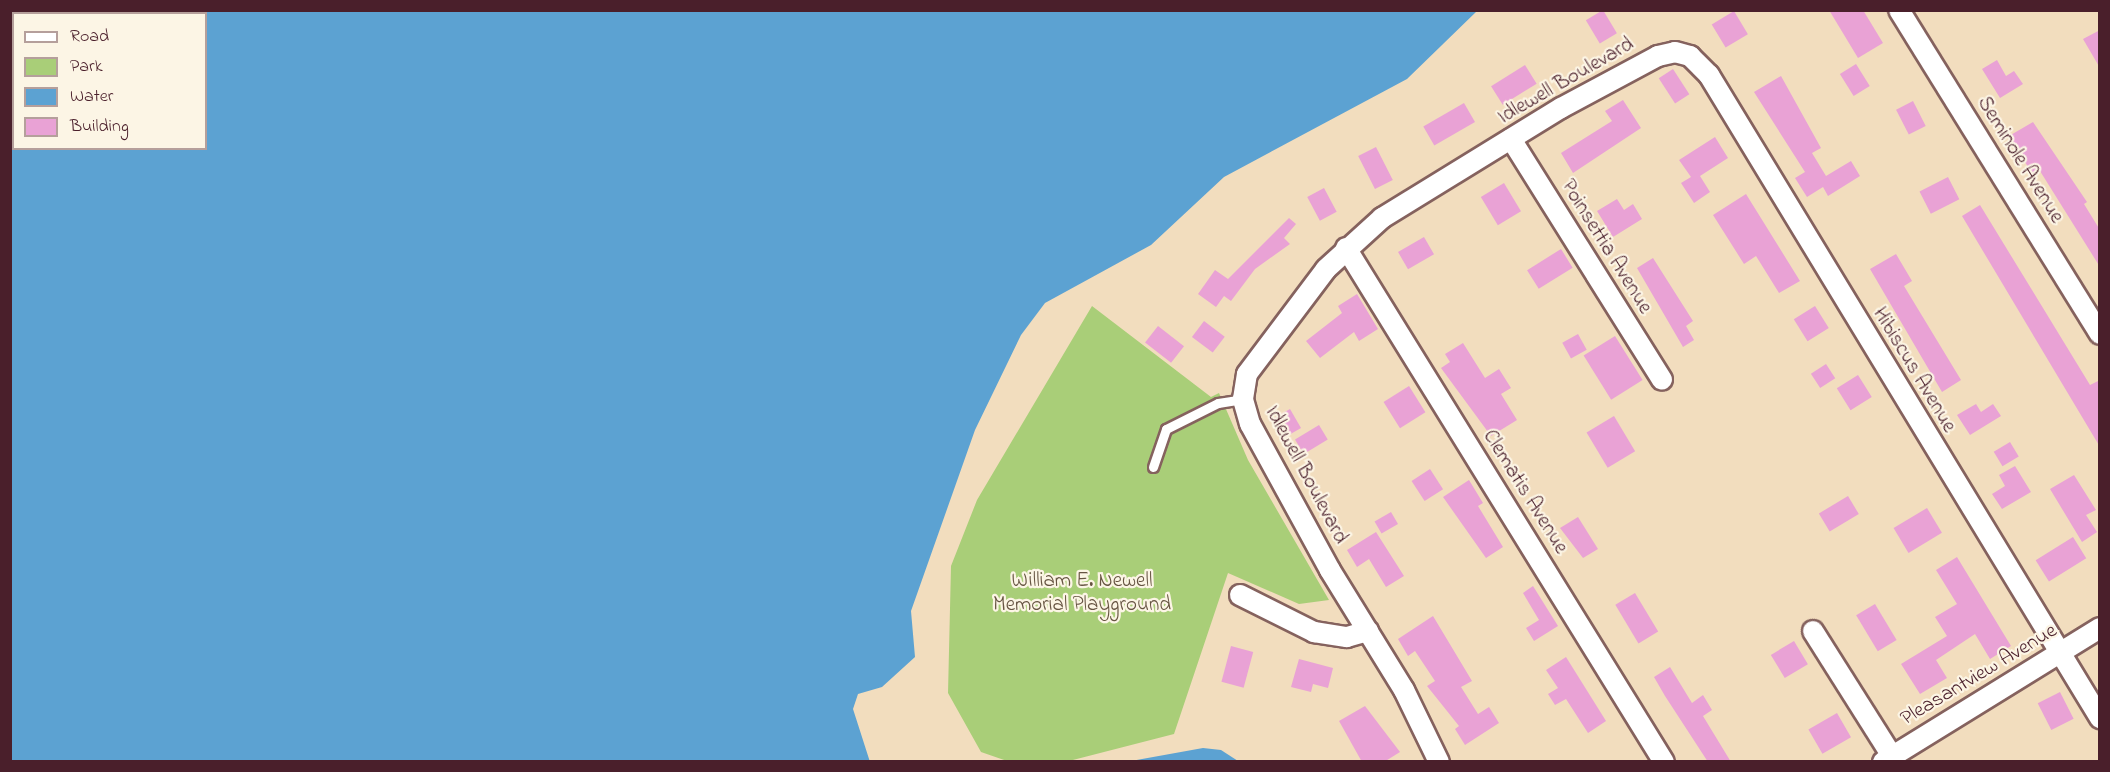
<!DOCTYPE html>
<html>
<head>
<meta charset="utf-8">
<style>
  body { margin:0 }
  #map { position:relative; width:2110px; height:772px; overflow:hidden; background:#f2ddbe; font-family:"Indie Flower",sans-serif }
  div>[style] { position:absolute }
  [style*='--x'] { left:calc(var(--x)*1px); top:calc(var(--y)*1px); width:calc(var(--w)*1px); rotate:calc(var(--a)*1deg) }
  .green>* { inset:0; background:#a9ce78 }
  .water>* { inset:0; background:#5ca2d2 }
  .building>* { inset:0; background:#e9a2d5; transform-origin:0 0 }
  .roads { filter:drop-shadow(2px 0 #85625e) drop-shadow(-2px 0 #85625e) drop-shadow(0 2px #85625e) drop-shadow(0 -2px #85625e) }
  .lane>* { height:9px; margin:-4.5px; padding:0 4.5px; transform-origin:4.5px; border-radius:4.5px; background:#fff }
  .street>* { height:20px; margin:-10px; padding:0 10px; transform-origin:10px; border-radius:10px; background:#fff }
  span { translate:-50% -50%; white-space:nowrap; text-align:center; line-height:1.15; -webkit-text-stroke:4.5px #fcf5e5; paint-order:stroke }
  .street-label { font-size:21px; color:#4a1f2b }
  .park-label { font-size:21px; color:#665442 }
  .frame { position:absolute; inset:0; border:12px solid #4a1f2b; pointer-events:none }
  .legend { position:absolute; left:12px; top:12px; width:195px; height:138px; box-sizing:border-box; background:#fcf5e5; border:2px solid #b59f9b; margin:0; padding:8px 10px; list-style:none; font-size:18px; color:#4a1f2b }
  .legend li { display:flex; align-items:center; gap:12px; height:30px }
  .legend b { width:30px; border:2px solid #b59f9b }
</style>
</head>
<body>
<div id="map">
  <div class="green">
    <i style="clip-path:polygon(1092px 306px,1211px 397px,1219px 393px,1248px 460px,1329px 600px,1299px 604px,1228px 573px,1174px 734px,1069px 761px,1007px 761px,981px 752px,948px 693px,951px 566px,977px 500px)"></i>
  </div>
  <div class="water">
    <i style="clip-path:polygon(evenodd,10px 11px,11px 10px,1477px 11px,1407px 79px,1224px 177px,1151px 245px,1045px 303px,1021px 335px,975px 430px,911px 611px,915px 657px,882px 687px,858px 694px,853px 709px,870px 762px,11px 761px,10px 11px,14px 14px,206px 14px,206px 148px,14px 148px,14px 14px)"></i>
    <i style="clip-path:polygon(1203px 748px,1221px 750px,1238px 761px,1131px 761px)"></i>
  </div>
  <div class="building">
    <i style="left:1603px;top:10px;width:27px;height:20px;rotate:59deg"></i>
    <i style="clip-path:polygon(1829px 10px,1863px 10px,1883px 43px,1858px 58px)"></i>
    <i style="left:1734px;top:11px;width:27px;height:26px;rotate:59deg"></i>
    <i style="clip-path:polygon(2100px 30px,2100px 68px,2083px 39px)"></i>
    <i style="clip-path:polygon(1997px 60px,2006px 76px,2014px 71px,2023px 84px,2000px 98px,1982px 69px)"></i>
    <i style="left:1856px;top:64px;width:26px;height:19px;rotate:58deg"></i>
    <i style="left:1525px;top:65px;width:22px;height:40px;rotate:58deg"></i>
    <i style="left:1673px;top:69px;width:30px;height:17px;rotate:57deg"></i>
    <i style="clip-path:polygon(1781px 76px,1821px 148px,1812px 153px,1826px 176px,1851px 161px,1860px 176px,1828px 196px,1823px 187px,1807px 197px,1795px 178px,1805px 172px,1754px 92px)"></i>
    <i style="clip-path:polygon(1623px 100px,1641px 128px,1573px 173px,1561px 153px,1612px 121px,1605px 111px)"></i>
    <i style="left:1913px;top:101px;width:28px;height:19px;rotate:63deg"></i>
    <i style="left:1464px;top:103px;width:22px;height:47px;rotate:60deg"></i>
    <i style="clip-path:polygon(2033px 122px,2087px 202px,2084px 204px,2100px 230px,2100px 267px,2040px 171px,2033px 175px,2009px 136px)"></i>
    <i style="clip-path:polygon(1715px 137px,1728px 158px,1700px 176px,1710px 192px,1694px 203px,1681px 183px,1691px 177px,1679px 160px)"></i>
    <i style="left:1376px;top:147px;width:37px;height:20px;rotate:63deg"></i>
    <i style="left:1948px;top:177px;width:25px;height:32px;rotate:63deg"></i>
    <i style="left:1504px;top:183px;width:33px;height:27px;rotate:59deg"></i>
    <i style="left:1324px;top:188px;width:27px;height:19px;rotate:62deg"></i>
    <i style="clip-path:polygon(1746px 194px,1800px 281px,1779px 293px,1756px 256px,1744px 264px,1713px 215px)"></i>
    <i style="clip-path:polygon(1617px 199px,1624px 210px,1633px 204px,1642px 219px,1613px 237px,1597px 211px)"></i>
    <i style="clip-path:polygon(1980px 205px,2090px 385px,2100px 380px,2100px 447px,1962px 216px)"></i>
    <i style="clip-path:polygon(1289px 218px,1296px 224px,1284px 238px,1290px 244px,1255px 269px,1231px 301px,1224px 296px,1216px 307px,1198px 294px,1215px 270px,1228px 279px)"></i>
    <i style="left:1424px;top:237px;width:20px;height:30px;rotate:60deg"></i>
    <i style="left:1561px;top:249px;width:22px;height:40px;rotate:58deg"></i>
    <i style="clip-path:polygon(1896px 254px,1912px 281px,1904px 286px,1961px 380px,1942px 392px,1870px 269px)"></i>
    <i style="clip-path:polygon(1653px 258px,1693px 321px,1686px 326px,1694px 340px,1683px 347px,1637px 268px)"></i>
    <i style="clip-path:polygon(1357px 294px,1378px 329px,1359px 341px,1354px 332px,1320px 358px,1306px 341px,1342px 313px,1338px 306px)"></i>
    <i style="left:1815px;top:306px;width:26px;height:25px;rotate:58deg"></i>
    <i style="left:1204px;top:321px;width:26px;height:20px;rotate:37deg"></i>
    <i style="left:1158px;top:326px;width:33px;height:21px;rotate:38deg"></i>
    <i style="left:1578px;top:334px;width:18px;height:18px;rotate:61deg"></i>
    <i style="left:1615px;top:336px;width:52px;height:37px;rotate:58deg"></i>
    <i style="clip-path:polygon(1463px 343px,1485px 378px,1499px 369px,1511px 388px,1501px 394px,1517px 420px,1491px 436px,1441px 368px,1450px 362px,1445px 354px)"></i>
    <i style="left:1826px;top:364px;width:17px;height:18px;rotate:57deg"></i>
    <i style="left:1858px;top:375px;width:26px;height:25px;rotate:58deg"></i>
    <i style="left:1409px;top:386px;width:31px;height:30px;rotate:58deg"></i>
    <i style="clip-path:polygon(1976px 404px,1981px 412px,1993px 404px,2001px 416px,1970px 435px,1957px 415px)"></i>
    <i style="left:1290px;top:409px;width:22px;height:19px;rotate:60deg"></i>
    <i style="left:1614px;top:416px;width:41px;height:32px;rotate:59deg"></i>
    <i style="left:1319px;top:425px;width:17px;height:28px;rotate:59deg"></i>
    <i style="left:2010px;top:442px;width:17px;height:19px;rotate:59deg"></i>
    <i style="clip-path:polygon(2015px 466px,2031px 492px,2002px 509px,1992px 494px,2005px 486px,1999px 475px)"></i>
    <i style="left:1430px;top:469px;width:24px;height:22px;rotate:57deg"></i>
    <i style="clip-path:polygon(2074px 475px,2096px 510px,2086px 515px,2097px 532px,2082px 542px,2050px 489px)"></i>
    <i style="clip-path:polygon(1469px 480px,1483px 503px,1478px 506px,1503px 547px,1486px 558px,1443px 497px)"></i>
    <i style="left:1848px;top:496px;width:21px;height:34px;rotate:59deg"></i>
    <i style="left:1927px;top:508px;width:29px;height:39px;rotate:59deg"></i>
    <i style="left:1391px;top:512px;width:14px;height:19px;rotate:60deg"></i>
    <i style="clip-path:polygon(1578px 517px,1598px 549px,1583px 558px,1560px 528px)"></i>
    <i style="clip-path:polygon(1376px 532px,1404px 576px,1386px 587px,1369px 559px,1357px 567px,1347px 550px)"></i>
    <i style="left:2073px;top:537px;width:25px;height:44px;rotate:58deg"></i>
    <i style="clip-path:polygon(1957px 557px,2011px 646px,1990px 659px,1975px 634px,1936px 660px,1947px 678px,1920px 694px,1901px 664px,1947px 636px,1935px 617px,1957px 604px,1936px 570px)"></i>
    <i style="clip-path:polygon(1533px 586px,1558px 626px,1534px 641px,1526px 628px,1539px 620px,1523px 593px)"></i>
    <i style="left:1635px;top:593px;width:45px;height:23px;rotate:59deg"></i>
    <i style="left:1875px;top:604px;width:42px;height:22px;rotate:59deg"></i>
    <i style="clip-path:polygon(1433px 616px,1472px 681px,1461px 687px,1478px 714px,1489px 707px,1499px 723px,1465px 745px,1455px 729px,1459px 726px,1427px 686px,1435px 681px,1415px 651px,1408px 656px,1398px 639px)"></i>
    <i style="left:1794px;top:641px;width:27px;height:27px;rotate:59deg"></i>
    <i style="left:1231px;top:646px;width:23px;height:37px;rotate:15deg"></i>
    <i style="clip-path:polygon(1566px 657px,1606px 721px,1588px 733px,1566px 699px,1555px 705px,1548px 694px,1558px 688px,1546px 670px)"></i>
    <i style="clip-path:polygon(1299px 659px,1333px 668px,1328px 688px,1313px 684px,1311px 692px,1291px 687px)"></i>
    <i style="clip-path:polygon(1670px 667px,1692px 703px,1703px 695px,1712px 710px,1703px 716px,1731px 762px,1708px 762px,1665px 696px,1654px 677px)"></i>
    <i style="left:2060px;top:692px;width:30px;height:25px;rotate:63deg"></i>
    <i style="clip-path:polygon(1365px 706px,1400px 752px,1384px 762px,1362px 762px,1339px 721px)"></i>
    <i style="left:1837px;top:713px;width:28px;height:33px;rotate:60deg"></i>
  </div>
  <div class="roads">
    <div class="lane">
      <i style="--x:1153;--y:467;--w:40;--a:-71.1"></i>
      <i style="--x:1166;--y:429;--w:58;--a:-26.6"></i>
      <i style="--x:1218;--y:403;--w:25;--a:-9"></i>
    </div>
    <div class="street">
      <i style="--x:1899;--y:10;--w:381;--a:58.2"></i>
      <i style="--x:1511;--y:139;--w:284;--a:57.9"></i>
      <i style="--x:1346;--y:248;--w:604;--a:58.26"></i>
      <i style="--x:1240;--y:595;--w:83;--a:26.6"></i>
      <i style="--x:1314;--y:632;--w:33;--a:9"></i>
      <i style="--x:1347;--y:637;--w:22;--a:-16"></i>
      <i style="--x:1813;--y:631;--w:148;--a:57.7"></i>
      <i style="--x:1439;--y:762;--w:80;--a:-115.9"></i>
      <i style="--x:1404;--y:690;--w:141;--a:-121.7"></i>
      <i style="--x:1330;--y:570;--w:166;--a:-118.7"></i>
      <i style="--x:1250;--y:424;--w:26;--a:-106"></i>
      <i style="--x:1243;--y:399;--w:25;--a:-81"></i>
      <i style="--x:1247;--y:374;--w:131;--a:-53"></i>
      <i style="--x:1326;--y:269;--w:76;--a:-42.3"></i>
      <i style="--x:1382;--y:218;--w:210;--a:-31.6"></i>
      <i style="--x:1561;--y:108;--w:110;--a:-28.2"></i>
      <i style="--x:1658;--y:56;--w:17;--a:-13"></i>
      <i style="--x:1675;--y:52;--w:16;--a:15"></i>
      <i style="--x:1690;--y:56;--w:27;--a:45"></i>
      <i style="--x:1709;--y:75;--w:753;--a:58.7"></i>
      <i style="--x:1883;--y:762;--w:255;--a:-31.7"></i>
    </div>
  </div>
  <div class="street-label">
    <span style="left:1566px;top:81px;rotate:-30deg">Idlewell Boulevard</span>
    <span style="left:2020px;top:160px;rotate:58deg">Seminole Avenue</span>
    <span style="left:1606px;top:247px;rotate:58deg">Poinsettia Avenue</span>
    <span style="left:1914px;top:370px;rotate:59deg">Hibiscus Avenue</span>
    <span style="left:1306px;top:475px;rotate:62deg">Idlewell Boulevard</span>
    <span style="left:1525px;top:492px;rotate:58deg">Clematis Avenue</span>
    <span style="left:1979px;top:675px;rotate:-31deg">Pleasantview Avenue</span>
  </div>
  <div class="park-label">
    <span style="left:1082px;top:593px">William E. Newell<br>Memorial Playground</span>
  </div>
  <div class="frame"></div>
  <ul class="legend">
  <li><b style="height:8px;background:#fff"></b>Road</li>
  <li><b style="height:16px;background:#a9ce78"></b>Park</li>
  <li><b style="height:16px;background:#5ca2d2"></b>Water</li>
  <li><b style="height:16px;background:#e9a2d5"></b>Building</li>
  </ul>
</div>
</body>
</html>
